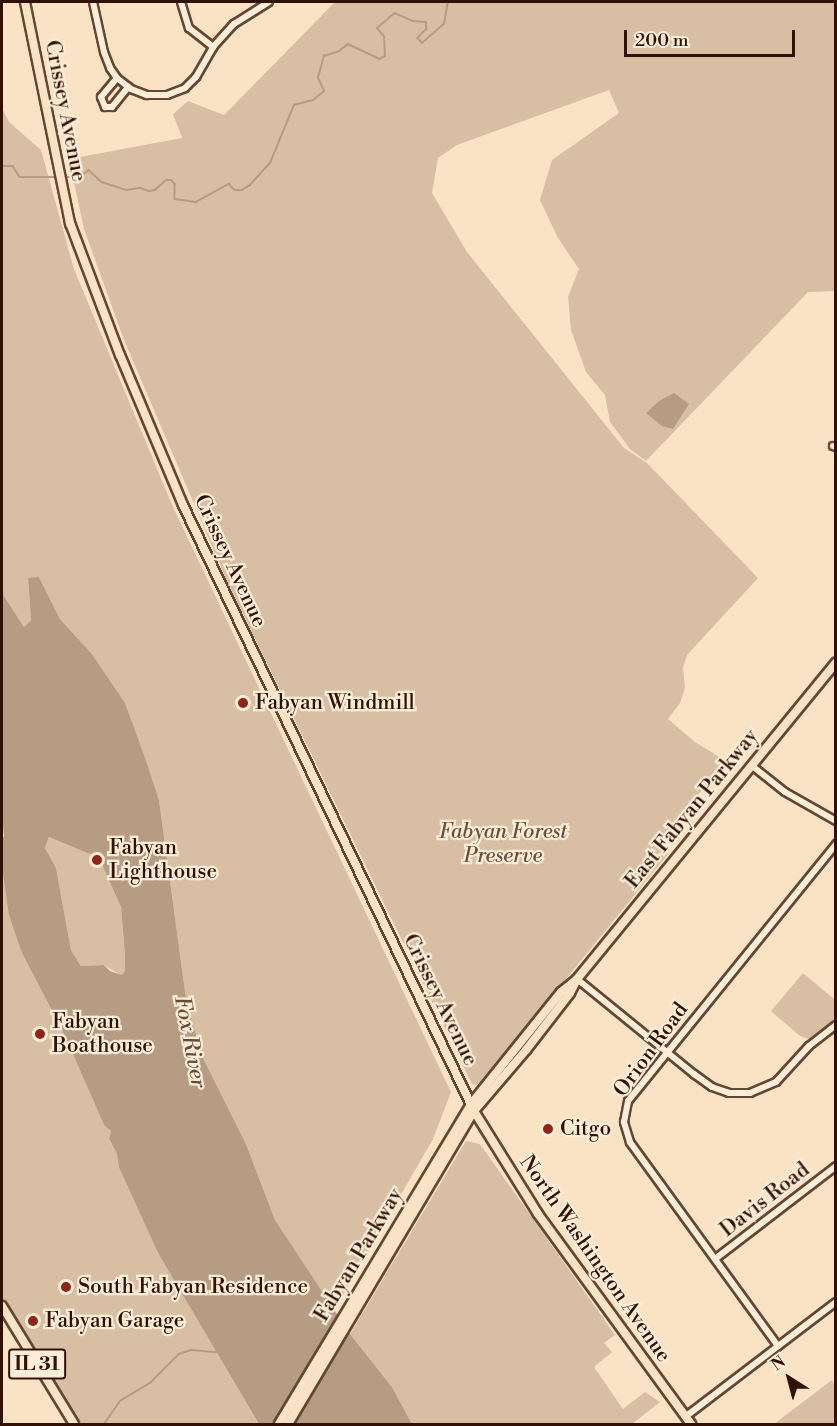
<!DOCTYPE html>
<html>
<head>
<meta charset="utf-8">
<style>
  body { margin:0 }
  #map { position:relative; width:837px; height:1426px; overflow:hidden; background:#fae3c5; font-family:"Libre Bodoni",serif }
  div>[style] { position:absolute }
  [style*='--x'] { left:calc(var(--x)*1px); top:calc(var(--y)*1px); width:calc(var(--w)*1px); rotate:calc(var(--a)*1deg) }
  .green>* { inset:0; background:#d8bfa4 }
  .water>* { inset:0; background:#b69c83 }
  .stream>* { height:1.5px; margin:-0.75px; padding:0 0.75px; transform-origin:0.75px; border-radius:0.75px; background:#b69c83 }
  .roads { filter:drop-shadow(2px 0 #634633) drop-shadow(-2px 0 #634633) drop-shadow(0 2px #634633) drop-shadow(0 -2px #634633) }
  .minor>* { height:6px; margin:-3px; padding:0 3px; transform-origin:3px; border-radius:3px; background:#fcedd9 }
  .major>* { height:8px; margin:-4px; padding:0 4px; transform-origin:4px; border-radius:4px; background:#fae3c5 }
  .dots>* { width:16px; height:16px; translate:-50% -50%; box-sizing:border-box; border:3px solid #fcedd9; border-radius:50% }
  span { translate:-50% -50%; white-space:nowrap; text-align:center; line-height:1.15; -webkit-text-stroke:4.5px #fcedd9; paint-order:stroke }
  .shield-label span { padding:2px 4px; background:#fcedd9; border:2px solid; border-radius:4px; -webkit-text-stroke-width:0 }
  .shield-label { font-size:20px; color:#311202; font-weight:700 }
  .street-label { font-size:21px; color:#311202 }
  .poi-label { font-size:21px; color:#311202 }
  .left { translate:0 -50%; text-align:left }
  .park-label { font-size:21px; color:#6b4f3b; font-style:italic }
  .water-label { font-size:22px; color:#664936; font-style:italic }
  .frame { position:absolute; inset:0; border:3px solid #311202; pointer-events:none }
  .north { position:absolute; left:759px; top:1348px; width:60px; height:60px; -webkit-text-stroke:4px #fcedd9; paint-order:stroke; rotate:324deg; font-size:16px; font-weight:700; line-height:24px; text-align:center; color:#311202 }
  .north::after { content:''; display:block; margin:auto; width:21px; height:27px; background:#311202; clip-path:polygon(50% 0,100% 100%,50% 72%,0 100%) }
  .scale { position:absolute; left:624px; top:30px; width:171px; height:27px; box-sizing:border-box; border:3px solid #311202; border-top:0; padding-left:8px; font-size:18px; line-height:21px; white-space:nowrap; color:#311202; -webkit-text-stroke:4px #fcedd9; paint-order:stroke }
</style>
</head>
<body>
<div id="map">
  <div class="green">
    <i style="clip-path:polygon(335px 2px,835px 2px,835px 291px,808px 292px,646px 461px,630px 449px,610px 422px,605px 395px,586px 372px,571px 330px,568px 297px,579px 269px,558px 238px,540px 200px,552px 160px,619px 113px,609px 90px,457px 145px,438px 158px,432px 193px,467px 252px,624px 448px,647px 463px,758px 578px,687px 655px,683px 668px,685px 688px,680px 703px,668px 719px,695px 742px,726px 761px,660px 841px,668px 854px,485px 1078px,476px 1085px,472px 1084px,227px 581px,124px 340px,84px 229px,69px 159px,182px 138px,173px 114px,188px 101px,224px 115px)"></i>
    <i style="clip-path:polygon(2px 108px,9px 122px,41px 150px,74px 269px,173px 507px,451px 1092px,433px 1139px,334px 1311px,275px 1220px,246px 1144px,204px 1060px,187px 1006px,159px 800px,125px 703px,92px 654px,60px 619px,39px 577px,28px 579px,31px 620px,24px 627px,4px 596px,2px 587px)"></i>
    <i style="clip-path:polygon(49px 837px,99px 858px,121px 907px,125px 956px,125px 971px,122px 976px,104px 965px,81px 966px,71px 950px,56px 868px,45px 848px)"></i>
    <i style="clip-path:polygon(2px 866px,22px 953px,65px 1036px,104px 1125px,111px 1131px,109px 1140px,117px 1154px,120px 1167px,158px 1253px,259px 1424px,79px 1424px,2px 1302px)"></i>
    <i style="clip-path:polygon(803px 973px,835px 1000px,835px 1022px,811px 1040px,800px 1036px,771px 1011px)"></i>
    <i style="clip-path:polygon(466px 1141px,480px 1144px,615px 1335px,604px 1343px,612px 1352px,594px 1367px,623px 1409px,645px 1392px,660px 1402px,632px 1424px,412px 1424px,392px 1387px,350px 1334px)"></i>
    <i style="clip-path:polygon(832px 1380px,835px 1385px,835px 1424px,774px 1424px)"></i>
  </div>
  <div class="water">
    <i style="clip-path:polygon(674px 393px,689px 404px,673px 429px,662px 426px,646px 413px,659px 401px)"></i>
    <i style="clip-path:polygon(evenodd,39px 577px,60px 619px,92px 654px,125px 703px,145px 758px,159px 800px,187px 1006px,204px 1060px,246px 1144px,275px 1220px,350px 1334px,392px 1387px,412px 1424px,259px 1424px,158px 1253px,119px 1167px,117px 1154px,109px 1139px,111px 1131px,104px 1125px,65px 1036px,22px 953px,9px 915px,2px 866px,2px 840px,4px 836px,2px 815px,2px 587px,4px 596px,24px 627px,31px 620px,28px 578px,39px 577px,49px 837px,99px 858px,121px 907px,125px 956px,125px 971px,122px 975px,110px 971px,104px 965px,81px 966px,71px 950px,56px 868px,45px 848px,49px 837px)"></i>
  </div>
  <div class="stream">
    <i style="--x:2;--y:166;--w:11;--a:0"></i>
    <i style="--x:13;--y:166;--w:13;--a:58"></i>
    <i style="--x:20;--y:177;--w:37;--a:0"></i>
    <i style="--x:65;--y:177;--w:15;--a:0"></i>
    <i style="--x:80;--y:177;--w:11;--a:-38"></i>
    <i style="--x:89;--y:170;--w:18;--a:43"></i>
    <i style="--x:102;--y:182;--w:25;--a:18"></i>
    <i style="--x:126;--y:190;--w:15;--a:-8"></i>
    <i style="--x:141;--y:188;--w:9;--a:21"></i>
    <i style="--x:149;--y:191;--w:6;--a:-9"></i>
    <i style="--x:155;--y:190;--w:15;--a:-42"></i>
    <i style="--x:166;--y:180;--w:5;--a:0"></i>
    <i style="--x:171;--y:180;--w:6;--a:45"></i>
    <i style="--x:175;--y:184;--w:15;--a:90"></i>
    <i style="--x:175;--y:199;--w:21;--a:8"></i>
    <i style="--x:196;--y:202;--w:38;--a:-29"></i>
    <i style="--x:229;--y:184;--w:8;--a:45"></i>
    <i style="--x:235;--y:190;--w:7;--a:0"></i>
    <i style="--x:242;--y:190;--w:9;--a:-32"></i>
    <i style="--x:250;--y:185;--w:30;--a:-48"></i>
    <i style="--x:270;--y:163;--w:63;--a:-67.5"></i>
    <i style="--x:294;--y:105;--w:20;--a:-15"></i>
    <i style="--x:313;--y:100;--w:14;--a:-39"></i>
    <i style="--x:324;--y:91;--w:14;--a:-115"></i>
    <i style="--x:318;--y:78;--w:23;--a:-75"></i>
    <i style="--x:324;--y:56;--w:16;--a:-18"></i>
    <i style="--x:339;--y:51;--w:11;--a:-38"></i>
    <i style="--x:348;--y:44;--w:35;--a:25"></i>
    <i style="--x:380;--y:59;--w:6;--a:-31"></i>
    <i style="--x:385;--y:56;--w:19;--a:-93"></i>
    <i style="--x:384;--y:37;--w:11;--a:-128"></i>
    <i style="--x:377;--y:28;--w:23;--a:-40"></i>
    <i style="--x:395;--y:13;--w:20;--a:24"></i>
    <i style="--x:413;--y:21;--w:13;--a:4"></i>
    <i style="--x:426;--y:22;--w:7;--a:82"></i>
    <i style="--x:427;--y:29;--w:13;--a:135"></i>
    <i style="--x:418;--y:38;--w:6;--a:51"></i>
    <i style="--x:422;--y:43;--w:29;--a:-41"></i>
    <i style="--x:444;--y:24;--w:22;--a:-80"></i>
    <i style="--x:104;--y:1424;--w:28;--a:-55"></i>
    <i style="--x:120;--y:1401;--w:35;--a:-31"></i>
    <i style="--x:150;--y:1383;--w:41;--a:-45"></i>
    <i style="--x:179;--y:1354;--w:13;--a:-18"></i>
    <i style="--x:191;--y:1350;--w:25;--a:5"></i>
  </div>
  <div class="roads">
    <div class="minor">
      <i style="--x:93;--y:2;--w:51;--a:77.6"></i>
      <i style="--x:104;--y:52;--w:17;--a:69"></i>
      <i style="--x:110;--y:68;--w:12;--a:55"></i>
      <i style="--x:117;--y:78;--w:18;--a:38"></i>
      <i style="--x:131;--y:89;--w:17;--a:21"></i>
      <i style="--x:147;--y:95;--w:20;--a:0"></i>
      <i style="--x:167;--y:95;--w:19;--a:-21"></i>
      <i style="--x:185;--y:88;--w:16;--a:-45"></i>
      <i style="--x:196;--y:77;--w:34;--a:-60"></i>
      <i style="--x:213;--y:47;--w:31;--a:-48"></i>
      <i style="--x:234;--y:24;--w:41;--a:-32.2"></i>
      <i style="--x:181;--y:2;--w:27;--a:73"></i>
      <i style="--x:189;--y:28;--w:31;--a:38"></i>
      <i style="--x:117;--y:78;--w:25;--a:130"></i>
      <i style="--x:101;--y:97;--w:11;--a:68"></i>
      <i style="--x:105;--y:107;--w:7;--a:0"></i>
      <i style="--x:112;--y:107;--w:26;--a:-51"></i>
      <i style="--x:833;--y:446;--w:3;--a:18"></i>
      <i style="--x:751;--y:765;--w:43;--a:38.5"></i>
      <i style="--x:785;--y:792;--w:59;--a:29.6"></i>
      <i style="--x:577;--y:979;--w:151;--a:39.1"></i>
      <i style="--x:694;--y:1074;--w:22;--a:36"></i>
      <i style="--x:712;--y:1087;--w:18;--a:19"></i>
      <i style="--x:729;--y:1093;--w:21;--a:0"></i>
      <i style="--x:750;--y:1093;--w:28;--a:-23"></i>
      <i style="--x:776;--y:1082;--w:49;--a:-47.5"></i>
      <i style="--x:809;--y:1046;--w:34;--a:-38"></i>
      <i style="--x:715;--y:1259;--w:153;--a:-37.5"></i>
      <i style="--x:778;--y:1346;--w:252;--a:-126"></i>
      <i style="--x:630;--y:1142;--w:21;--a:-107"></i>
      <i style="--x:624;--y:1122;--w:21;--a:-79"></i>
      <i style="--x:628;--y:1101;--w:331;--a:-51"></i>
      <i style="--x:685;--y:1417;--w:190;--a:-37.3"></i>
    </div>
    <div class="major">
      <i style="--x:25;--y:2;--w:226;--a:78.5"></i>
      <i style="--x:70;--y:223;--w:141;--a:69.3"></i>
      <i style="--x:120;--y:355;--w:163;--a:67.2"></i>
      <i style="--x:183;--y:505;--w:672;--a:64.35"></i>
      <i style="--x:474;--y:1111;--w:121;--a:58.1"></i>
      <i style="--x:538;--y:1214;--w:260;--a:53.9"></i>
      <i style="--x:2;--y:1306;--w:138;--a:58.6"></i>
      <i style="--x:279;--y:1424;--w:373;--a:-59"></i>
      <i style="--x:471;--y:1104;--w:144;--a:-51.2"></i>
      <i style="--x:561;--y:992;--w:21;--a:-39"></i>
      <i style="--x:577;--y:979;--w:409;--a:-50.7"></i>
      <i style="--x:288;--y:1424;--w:364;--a:-59.3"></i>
      <i style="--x:474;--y:1111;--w:80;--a:-49.6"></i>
      <i style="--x:526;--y:1050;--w:72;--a:-52.3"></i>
      <i style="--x:570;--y:993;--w:13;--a:-63"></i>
    </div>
  </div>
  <div class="dots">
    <i style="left:243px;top:703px;background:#8f2418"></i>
    <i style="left:97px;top:860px;background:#8f2418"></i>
    <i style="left:40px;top:1034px;background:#8f2418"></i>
    <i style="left:548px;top:1129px;background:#8f2418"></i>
    <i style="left:66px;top:1287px;background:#8f2418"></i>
    <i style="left:33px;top:1321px;background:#8f2418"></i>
  </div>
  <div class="shield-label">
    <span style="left:37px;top:1364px">IL 31</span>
  </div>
  <div class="street-label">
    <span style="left:65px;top:111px;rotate:79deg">Crissey Avenue</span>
    <span style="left:230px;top:561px;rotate:65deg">Crissey Avenue</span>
    <span style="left:692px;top:809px;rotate:-51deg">East Fabyan Parkway</span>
    <span style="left:440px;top:1000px;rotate:64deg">Crissey Avenue</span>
    <span style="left:651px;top:1050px;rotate:-54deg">Orion Road</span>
    <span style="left:765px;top:1200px;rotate:-38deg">Davis Road</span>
    <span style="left:359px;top:1255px;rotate:-59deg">Fabyan Parkway</span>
    <span style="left:595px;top:1259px;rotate:55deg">North Washington Avenue</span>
  </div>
  <div class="poi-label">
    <span class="left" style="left:255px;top:703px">Fabyan Windmill</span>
    <span class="left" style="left:109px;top:860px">Fabyan<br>Lighthouse</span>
    <span class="left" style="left:52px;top:1034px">Fabyan<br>Boathouse</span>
    <span class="left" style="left:560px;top:1129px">Citgo</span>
    <span class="left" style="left:78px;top:1287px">South Fabyan Residence</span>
    <span class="left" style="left:45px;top:1321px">Fabyan Garage</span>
  </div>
  <div class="park-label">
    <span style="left:503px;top:844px">Fabyan Forest<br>Preserve</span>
  </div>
  <div class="water-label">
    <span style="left:190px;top:1042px;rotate:79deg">Fox River</span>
  </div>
  <div class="frame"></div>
  <div class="north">N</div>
  <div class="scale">200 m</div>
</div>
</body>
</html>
